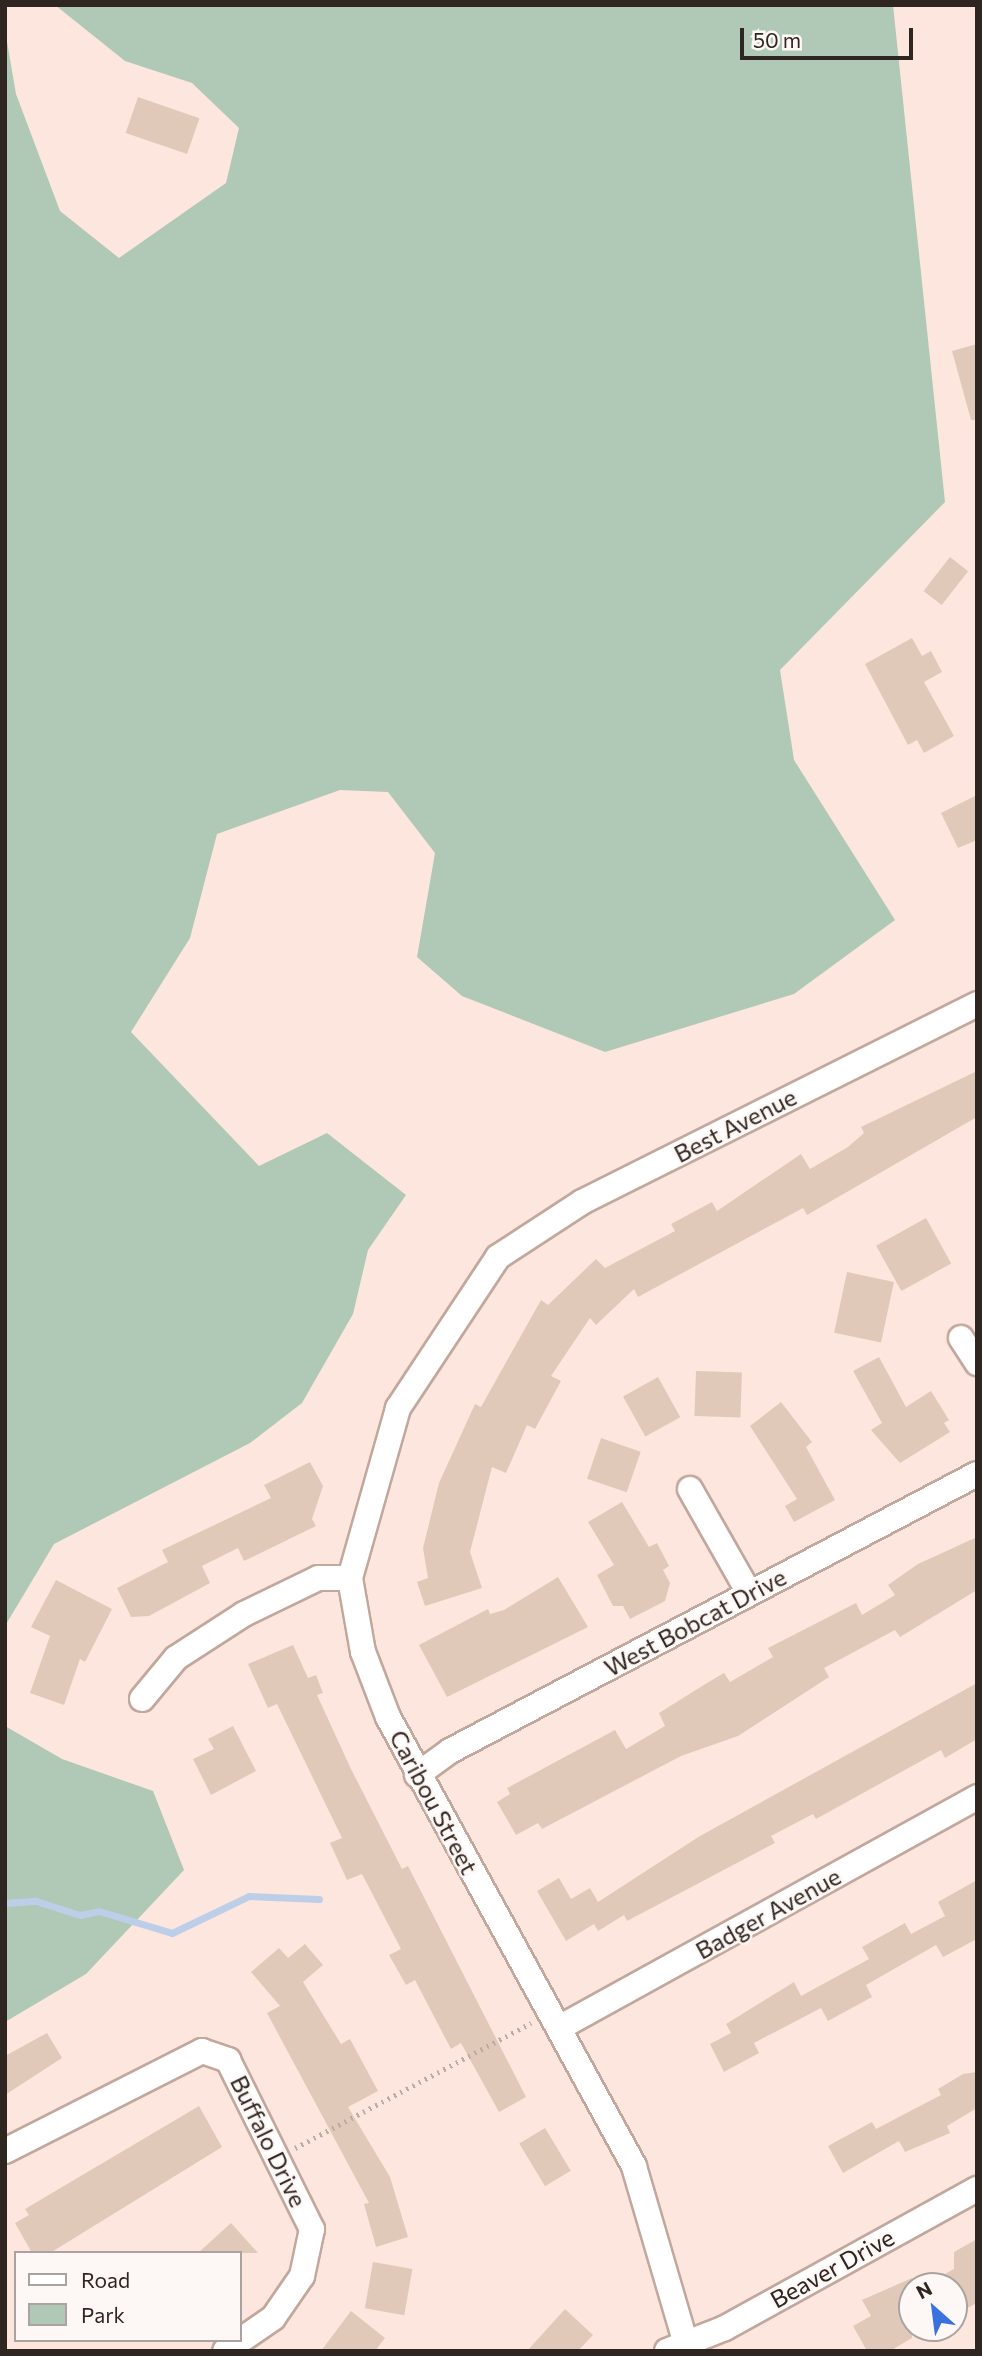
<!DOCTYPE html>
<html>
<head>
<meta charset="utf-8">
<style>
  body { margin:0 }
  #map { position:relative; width:982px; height:2356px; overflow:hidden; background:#fde6dd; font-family:Commissioner,sans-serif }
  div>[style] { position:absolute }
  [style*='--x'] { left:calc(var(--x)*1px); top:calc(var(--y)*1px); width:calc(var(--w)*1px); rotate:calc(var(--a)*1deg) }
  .green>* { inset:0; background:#afc9b6 }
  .stream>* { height:7px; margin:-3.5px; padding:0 3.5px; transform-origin:3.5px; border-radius:3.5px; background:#bdcee9 }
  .building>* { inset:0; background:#e1c9ba; transform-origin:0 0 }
  .path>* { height:4.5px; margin-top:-2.25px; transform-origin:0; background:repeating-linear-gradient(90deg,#bdaaa2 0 2px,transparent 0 7px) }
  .roads { filter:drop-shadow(2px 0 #c1a79c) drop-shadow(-2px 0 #c1a79c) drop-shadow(0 2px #c1a79c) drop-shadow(0 -2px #c1a79c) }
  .minor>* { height:24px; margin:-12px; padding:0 12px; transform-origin:12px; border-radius:12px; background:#fff }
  span { translate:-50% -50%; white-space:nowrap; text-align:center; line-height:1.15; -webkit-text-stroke:5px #fdf7f5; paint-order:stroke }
  .street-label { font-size:24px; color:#302621 }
  .frame { position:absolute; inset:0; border:7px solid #302621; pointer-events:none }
  .legend { position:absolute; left:14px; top:2251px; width:228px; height:91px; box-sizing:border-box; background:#fdf7f5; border:2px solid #aba3a0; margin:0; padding:9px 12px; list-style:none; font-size:21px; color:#302621 }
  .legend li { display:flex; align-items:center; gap:14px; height:35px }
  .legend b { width:35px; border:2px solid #aba3a0 }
  .north { position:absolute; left:898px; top:2272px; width:70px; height:70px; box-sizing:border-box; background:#fdf7f5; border:2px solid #aba3a0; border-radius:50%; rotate:332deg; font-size:19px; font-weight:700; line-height:28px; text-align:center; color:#302621 }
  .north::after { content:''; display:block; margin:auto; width:24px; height:32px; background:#3b70df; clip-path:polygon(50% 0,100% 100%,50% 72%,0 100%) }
  .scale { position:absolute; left:740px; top:28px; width:173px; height:32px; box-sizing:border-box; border:4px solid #302621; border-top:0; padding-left:9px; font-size:21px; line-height:24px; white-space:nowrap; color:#302621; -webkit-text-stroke:5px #fdf7f5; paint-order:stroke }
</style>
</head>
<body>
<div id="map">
  <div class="green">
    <i style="clip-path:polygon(55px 5px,893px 5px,945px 502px,780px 670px,794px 760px,895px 920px,794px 994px,605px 1052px,462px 996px,417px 957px,435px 853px,388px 792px,340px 790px,217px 834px,190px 938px,131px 1032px,259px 1166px,327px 1133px,406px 1195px,368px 1250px,353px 1314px,302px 1403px,250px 1443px,54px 1544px,5px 1626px,5px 30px,16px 94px,60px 211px,119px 258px,226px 183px,239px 128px,192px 83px,125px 61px)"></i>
    <i style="clip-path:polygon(5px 1726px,62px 1759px,153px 1791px,184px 1870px,86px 1974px,5px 2022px)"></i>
  </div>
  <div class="stream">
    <i style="--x:5;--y:1903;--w:31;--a:-4"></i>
    <i style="--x:36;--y:1901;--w:46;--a:17.7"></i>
    <i style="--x:80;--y:1915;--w:19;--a:-12"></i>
    <i style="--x:99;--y:1911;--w:76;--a:16.8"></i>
    <i style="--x:172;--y:1933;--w:85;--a:-25.7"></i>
    <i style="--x:249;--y:1896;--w:70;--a:2.5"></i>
  </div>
  <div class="building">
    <i style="left:138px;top:97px;width:65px;height:38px;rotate:19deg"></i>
    <i style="clip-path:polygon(977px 344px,977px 420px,971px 420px,952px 351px)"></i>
    <i style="left:950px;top:557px;width:23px;height:43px;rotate:38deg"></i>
    <i style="clip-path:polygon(912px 638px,922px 656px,931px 651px,942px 672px,924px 682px,954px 736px,924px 753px,917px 740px,908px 745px,865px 664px)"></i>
    <i style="clip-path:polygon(977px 795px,977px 840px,958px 848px,941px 813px)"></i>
    <i style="clip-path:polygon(977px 1071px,977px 1117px,807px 1215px,803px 1208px,638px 1297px,634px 1289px,596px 1325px,590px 1318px,551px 1376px,561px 1381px,535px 1429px,527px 1425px,506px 1473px,492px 1467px,470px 1552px,482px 1588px,425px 1606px,417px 1582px,428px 1578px,423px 1548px,439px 1483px,475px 1404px,481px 1407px,541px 1300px,548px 1305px,596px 1259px,605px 1268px,675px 1231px,671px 1224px,712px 1202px,717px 1211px,801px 1154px,810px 1169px,848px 1147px,864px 1133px,861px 1127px)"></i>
    <i style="left:926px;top:1218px;width:52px;height:57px;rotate:61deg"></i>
    <i style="left:847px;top:1272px;width:48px;height:62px;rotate:12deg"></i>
    <i style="clip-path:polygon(879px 1357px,906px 1407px,931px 1391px,949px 1420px,944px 1423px,950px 1432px,900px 1463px,871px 1430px,882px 1423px,853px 1371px)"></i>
    <i style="left:696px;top:1371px;width:46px;height:45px;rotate:2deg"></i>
    <i style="left:658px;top:1377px;width:46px;height:40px;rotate:61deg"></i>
    <i style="clip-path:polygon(781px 1402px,812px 1442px,806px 1447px,835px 1500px,794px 1522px,785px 1506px,797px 1499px,750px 1426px)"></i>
    <i style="left:601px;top:1438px;width:42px;height:43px;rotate:19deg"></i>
    <i style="clip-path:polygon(310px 1462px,323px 1486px,312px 1519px,316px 1526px,244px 1561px,238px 1548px,202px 1566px,210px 1583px,149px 1616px,131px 1617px,117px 1588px,168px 1562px,162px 1550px,271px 1498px,264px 1485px)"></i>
    <i style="clip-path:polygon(622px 1502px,649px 1547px,657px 1543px,669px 1566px,663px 1570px,670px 1583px,665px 1601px,630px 1619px,623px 1606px,613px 1606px,597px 1575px,614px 1565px,588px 1522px)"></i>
    <i style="clip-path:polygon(977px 1537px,977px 1590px,900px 1637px,895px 1630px,824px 1668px,829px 1677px,738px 1736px,681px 1756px,542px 1829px,538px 1823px,516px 1835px,497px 1802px,510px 1794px,507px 1788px,615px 1730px,626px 1749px,665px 1726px,659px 1713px,707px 1683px,724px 1673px,730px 1682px,773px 1657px,768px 1648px,856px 1603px,862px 1615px,895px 1595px,888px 1585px,918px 1564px)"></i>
    <i style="clip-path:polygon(558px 1577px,588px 1627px,447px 1697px,419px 1645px,488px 1609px,490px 1614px,504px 1610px)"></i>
    <i style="clip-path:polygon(56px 1580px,112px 1609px,85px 1662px,80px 1659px,64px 1705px,30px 1693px,50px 1636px,31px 1627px)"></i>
    <i style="clip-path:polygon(293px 1645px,308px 1678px,316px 1675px,323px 1693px,317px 1695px,351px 1769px,402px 1869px,408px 1866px,526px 2097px,499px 2112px,461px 2043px,451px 2049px,415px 1980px,406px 1985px,389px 1955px,401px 1949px,362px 1874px,347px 1880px,330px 1843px,342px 1838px,277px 1704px,268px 1708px,248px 1664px)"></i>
    <i style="clip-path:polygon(977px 1683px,977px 1739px,945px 1758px,941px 1750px,816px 1819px,813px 1814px,771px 1836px,775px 1843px,627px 1921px,624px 1915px,598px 1931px,594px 1924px,566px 1941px,537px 1891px,559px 1878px,571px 1899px,590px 1888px,598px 1902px,700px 1836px)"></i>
    <i style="clip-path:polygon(233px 1726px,256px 1771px,211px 1795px,193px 1759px,214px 1749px,208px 1739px)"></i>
    <i style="clip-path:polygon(977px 1880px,977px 1939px,943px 1957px,936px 1945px,866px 1985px,872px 1997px,828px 2021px,821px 2008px,754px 2043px,759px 2053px,724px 2072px,710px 2044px,731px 2033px,726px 2024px,794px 1982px,801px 1996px,869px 1959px,862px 1947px,905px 1923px,911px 1934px,945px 1916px,938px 1902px)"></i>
    <i style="clip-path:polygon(305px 1944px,323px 1965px,303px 1982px,341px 2044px,350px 2039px,378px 2091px,348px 2107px,390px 2177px,408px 2237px,376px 2247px,364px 2204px,369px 2203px,267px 2013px,280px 2006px,251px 1972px,279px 1948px,288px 1958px)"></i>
    <i style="clip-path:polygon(47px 2033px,62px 2058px,5px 2095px,5px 2056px)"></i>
    <i style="clip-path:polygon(977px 2072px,977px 2108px,947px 2126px,950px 2133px,905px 2152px,899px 2141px,843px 2173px,828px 2146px,872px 2122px,876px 2129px,941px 2095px,938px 2089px,963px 2074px)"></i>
    <i style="clip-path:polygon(199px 2106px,222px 2147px,50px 2253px,32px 2253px,15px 2223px,29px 2215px,25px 2209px)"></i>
    <i style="left:545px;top:2128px;width:50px;height:30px;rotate:59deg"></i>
    <i style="clip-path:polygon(231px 2223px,258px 2253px,198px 2253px)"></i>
    <i style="clip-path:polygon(977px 2239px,977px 2303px,954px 2315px,954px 2286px,923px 2286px,954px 2269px,954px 2252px)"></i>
    <i style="left:373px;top:2262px;width:40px;height:47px;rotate:10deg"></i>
    <i style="clip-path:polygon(912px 2278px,912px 2338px,890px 2351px,867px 2351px,853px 2326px,871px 2316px,862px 2300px)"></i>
    <i style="clip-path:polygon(565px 2309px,593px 2335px,578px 2351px,527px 2351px)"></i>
    <i style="clip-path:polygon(351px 2311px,385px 2338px,375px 2351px,321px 2351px)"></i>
  </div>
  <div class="path">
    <i style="--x:295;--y:2148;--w:267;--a:-27.9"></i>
  </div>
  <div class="roads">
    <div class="minor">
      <i style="--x:961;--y:1338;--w:30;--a:57"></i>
      <i style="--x:690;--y:1489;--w:120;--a:60.4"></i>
      <i style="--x:142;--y:1699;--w:53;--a:-50.3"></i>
      <i style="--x:176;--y:1658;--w:81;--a:-32.9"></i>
      <i style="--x:244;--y:1614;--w:82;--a:-25.9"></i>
      <i style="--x:318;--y:1578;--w:32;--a:0"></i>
      <i style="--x:417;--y:1775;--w:41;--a:-36"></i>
      <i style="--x:450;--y:1751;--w:595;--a:-27.73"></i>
      <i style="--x:559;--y:2028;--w:478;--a:-28.9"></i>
      <i style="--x:5;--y:2151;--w:221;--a:-26.9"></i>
      <i style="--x:202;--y:2051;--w:28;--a:19"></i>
      <i style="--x:228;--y:2060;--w:189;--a:63.6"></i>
      <i style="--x:312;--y:2229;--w:48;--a:102"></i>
      <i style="--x:302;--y:2276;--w:51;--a:124.6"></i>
      <i style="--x:273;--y:2318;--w:58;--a:145.5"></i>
      <i style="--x:667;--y:2351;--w:62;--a:-21.6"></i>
      <i style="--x:725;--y:2328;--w:288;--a:-28.9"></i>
      <i style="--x:688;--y:2351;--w:193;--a:-106.3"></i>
      <i style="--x:634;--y:2166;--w:512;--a:-118.72"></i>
      <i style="--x:388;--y:1717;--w:70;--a:-111"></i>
      <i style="--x:363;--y:1652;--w:75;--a:-100"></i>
      <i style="--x:350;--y:1578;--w:177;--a:-74.2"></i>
      <i style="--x:398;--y:1408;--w:181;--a:-56.5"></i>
      <i style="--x:498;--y:1257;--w:100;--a:-33.2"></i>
      <i style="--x:582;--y:1202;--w:442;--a:-26.6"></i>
    </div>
  </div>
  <div class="street-label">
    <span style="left:735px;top:1125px;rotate:-27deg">Best Avenue</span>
    <span style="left:695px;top:1622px;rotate:-28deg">West Bobcat Drive</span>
    <span style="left:434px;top:1802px;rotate:62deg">Caribou Street</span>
    <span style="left:768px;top:1913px;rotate:-29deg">Badger Avenue</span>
    <span style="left:269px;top:2141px;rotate:64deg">Buffalo Drive</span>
    <span style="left:832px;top:2268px;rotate:-29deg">Beaver Drive</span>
  </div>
  <div class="frame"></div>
  <ul class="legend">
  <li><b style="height:9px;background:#fff"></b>Road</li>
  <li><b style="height:19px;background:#afc9b6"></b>Park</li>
  </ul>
  <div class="north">N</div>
  <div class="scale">50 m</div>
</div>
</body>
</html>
